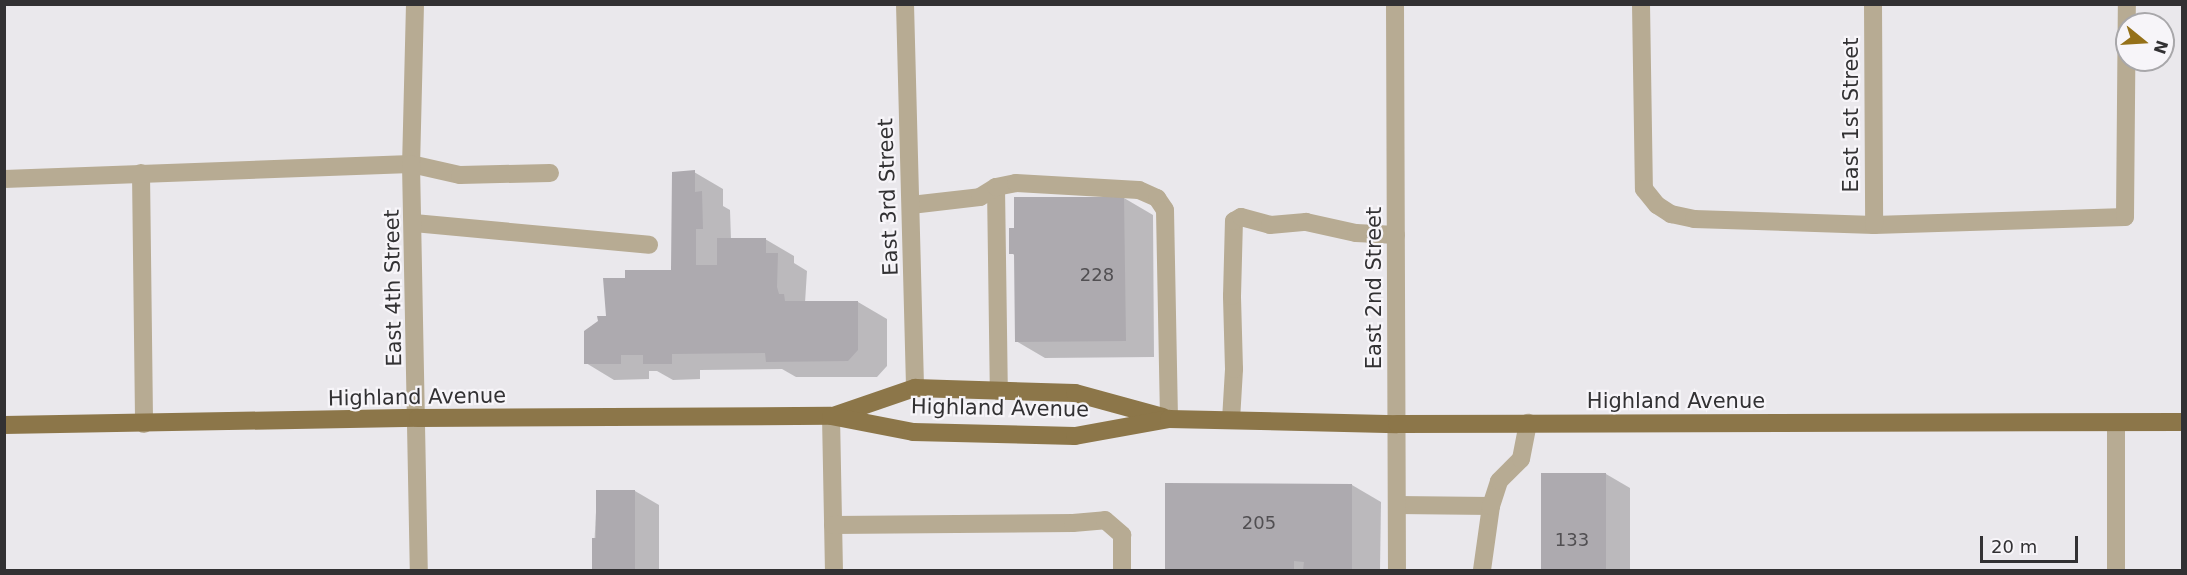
<!DOCTYPE html>
<html>
<head>
<meta charset="utf-8">
<style>
  body { margin:0 }
  #map { position:relative; width:2187px; height:575px; overflow:hidden; background:#eae8ec; font-family:"DejaVu Sans",sans-serif }
  div>[style] { position:absolute }
  [style*='--x'] { left:calc(var(--x)*1px); top:calc(var(--y)*1px); width:calc(var(--w)*1px); rotate:calc(var(--a)*1deg) }
  .shadow>* { inset:0; background:#0003 }
  .building>* { inset:0; background:#adaaaf; transform-origin:0 0 }
  .service>* { height:18px; margin:-9px; padding:0 9px; transform-origin:9px; border-radius:9px; background:#b7ab93 }
  .minor>* { height:18px; margin:-9px; padding:0 9px; transform-origin:9px; border-radius:9px; background:#b7ab93 }
  .tertiary>* { height:18px; margin:-9px; padding:0 9px; transform-origin:9px; border-radius:9px; background:#b7ab93 }
  .primary>* { height:18px; margin:-9px; padding:0 9px; transform-origin:9px; border-radius:9px; background:#8c7649 }
  span { translate:-50% -50%; white-space:nowrap; text-align:center; line-height:1.15; -webkit-text-stroke:4.5px #f7f5f9; paint-order:stroke }
  .number-label { font-size:18px; color:#514f52 }
  .number-label span { -webkit-text-stroke-width:0 }
  .street-label { font-size:21px; color:#323133 }
  .frame { position:absolute; inset:0; border:6px solid #323133; pointer-events:none }
  .north { position:absolute; left:2115px; top:12px; width:60px; height:60px; box-sizing:border-box; background:#f7f5f9; border:2px solid #a8a7aa; border-radius:50%; rotate:108deg; font-size:16px; font-weight:700; line-height:24px; text-align:center; color:#323133 }
  .north::after { content:''; display:block; margin:auto; width:21px; height:27px; background:#957119; clip-path:polygon(50% 0,100% 100%,50% 72%,0 100%) }
  .scale { position:absolute; left:1980px; top:536px; width:98px; height:27px; box-sizing:border-box; border:3px solid #323133; border-top:0; padding-left:8px; font-size:18px; line-height:21px; white-space:nowrap; color:#323133; -webkit-text-stroke:4px #f7f5f9; paint-order:stroke }
</style>
</head>
<body>
<div id="map">
  <div class="shadow">
    <i style="clip-path:polygon(694px 172px,723px 189px,723px 206px,730px 210px,731px 240px,765px 239px,794px 256px,794px 263px,807px 271px,805px 303px,858px 302px,887px 319px,887px 366px,877px 377px,796px 377px,782px 369px,700px 370px,700px 379px,673px 380px,657px 371px,649px 371px,649px 379px,614px 380px,586px 363px,627px 279px,673px 272px)"></i>
    <i style="clip-path:polygon(1124px 198px,1153px 215px,1154px 357px,1045px 358px,1016px 341px,1016px 256px,1011px 253px)"></i>
    <i style="clip-path:polygon(1543px 474px,1606px 474px,1630px 488px,1630px 570px,1543px 570px)"></i>
    <i style="clip-path:polygon(1167px 485px,1352px 485px,1381px 502px,1380px 570px,1167px 570px)"></i>
    <i style="clip-path:polygon(635px 491px,659px 505px,659px 570px,593px 570px,597px 492px)"></i>
  </div>
  <div class="building">
    <i style="clip-path:polygon(695px 170px,695px 192px,702px 191px,703px 229px,696px 229px,696px 265px,717px 265px,717px 238px,766px 238px,766px 253px,778px 253px,777px 287px,779px 294px,784px 294px,785px 301px,858px 301px,858px 350px,848px 361px,766px 362px,765px 353px,672px 354px,672px 364px,643px 364px,643px 355px,621px 355px,621px 364px,584px 364px,584px 331px,598px 321px,597px 316px,606px 316px,603px 278px,625px 278px,625px 270px,671px 270px,672px 172px)"></i>
    <i style="clip-path:polygon(1014px 197px,1124px 197px,1126px 341px,1015px 342px,1014px 254px,1009px 254px,1009px 228px,1014px 228px)"></i>
    <i style="left:1541px;top:473px;width:65px;height:97px"></i>
    <i style="clip-path:polygon(1165px 483px,1352px 484px,1352px 570px,1303px 570px,1304px 562px,1294px 561px,1294px 570px,1165px 570px)"></i>
    <i style="clip-path:polygon(596px 490px,635px 490px,635px 570px,592px 570px,592px 538px,596px 538px)"></i>
  </div>
  <div class="service">
    <i style="--x:1641;--y:4;--w:185;--a:89.1"></i>
    <i style="--x:1644;--y:189;--w:21;--a:51"></i>
    <i style="--x:1657;--y:205;--w:17;--a:33"></i>
    <i style="--x:1671;--y:214;--w:24;--a:12"></i>
    <i style="--x:1694;--y:219;--w:180;--a:1.9"></i>
    <i style="--x:1874;--y:225;--w:251;--a:-1.8"></i>
    <i style="--x:2125;--y:217;--w:213;--a:-89.5"></i>
    <i style="--x:141;--y:173;--w:251;--a:89.3"></i>
    <i style="--x:4;--y:179;--w:407;--a:-2.1"></i>
    <i style="--x:411;--y:164;--w:50;--a:12.7"></i>
    <i style="--x:460;--y:175;--w:90;--a:-1.3"></i>
    <i style="--x:996;--y:187;--w:204;--a:89.2"></i>
    <i style="--x:911;--y:205;--w:69;--a:-6.6"></i>
    <i style="--x:980;--y:197;--w:19;--a:-32"></i>
    <i style="--x:996;--y:187;--w:20;--a:-11"></i>
    <i style="--x:1016;--y:183;--w:123;--a:3.3"></i>
    <i style="--x:1139;--y:190;--w:20;--a:24"></i>
    <i style="--x:1157;--y:198;--w:14;--a:56"></i>
    <i style="--x:1165;--y:210;--w:209;--a:88.9"></i>
    <i style="--x:414;--y:223;--w:236;--a:5.3"></i>
    <i style="--x:831;--y:416;--w:154;--a:88.9"></i>
    <i style="--x:1231;--y:420;--w:51;--a:-86.6"></i>
    <i style="--x:1234;--y:369;--w:73;--a:-91.6"></i>
    <i style="--x:1232;--y:296;--w:75;--a:-88.5"></i>
    <i style="--x:1234;--y:221;--w:8;--a:-30"></i>
    <i style="--x:1241;--y:217;--w:30;--a:15"></i>
    <i style="--x:1270;--y:225;--w:36;--a:-5"></i>
    <i style="--x:1306;--y:222;--w:51;--a:12.4"></i>
    <i style="--x:1356;--y:233;--w:40;--a:2.9"></i>
    <i style="--x:1397;--y:505;--w:94;--a:0.6"></i>
    <i style="--x:833;--y:525;--w:240;--a:-0.5"></i>
    <i style="--x:1073;--y:523;--w:32;--a:-5"></i>
    <i style="--x:1105;--y:520;--w:23;--a:41"></i>
    <i style="--x:1122;--y:535;--w:35;--a:90"></i>
    <i style="--x:1482;--y:570;--w:65;--a:-82"></i>
    <i style="--x:1491;--y:506;--w:26;--a:-72"></i>
    <i style="--x:1499;--y:481;--w:31;--a:-45"></i>
    <i style="--x:1521;--y:459;--w:37;--a:-79"></i>
  </div>
  <div class="minor">
    <i style="--x:905;--y:4;--w:384;--a:88.5"></i>
    <i style="--x:1395;--y:4;--w:566;--a:89.8"></i>
    <i style="--x:1873;--y:4;--w:221;--a:89.7"></i>
    <i style="--x:2116;--y:424;--w:146;--a:90"></i>
  </div>
  <div class="tertiary">
    <i style="--x:415;--y:4;--w:160;--a:91.4"></i>
    <i style="--x:411;--y:164;--w:406;--a:88.9"></i>
  </div>
  <div class="primary">
    <i style="--x:833;--y:416;--w:87;--a:-18.9"></i>
    <i style="--x:915;--y:388;--w:160;--a:1.8"></i>
    <i style="--x:1075;--y:393;--w:91;--a:15.3"></i>
    <i style="--x:4;--y:425;--w:414;--a:-1"></i>
    <i style="--x:418;--y:418;--w:413;--a:-0.3"></i>
    <i style="--x:831;--y:416;--w:84;--a:11"></i>
    <i style="--x:913;--y:432;--w:162;--a:1.4"></i>
    <i style="--x:1075;--y:436;--w:96;--a:-10.3"></i>
    <i style="--x:1169;--y:419;--w:228;--a:1.3"></i>
    <i style="--x:1397;--y:424;--w:785;--a:-0.15"></i>
  </div>
  <div class="number-label">
    <span style="left:1097px;top:275px">228</span>
    <span style="left:1259px;top:523px">205</span>
    <span style="left:1572px;top:540px">133</span>
  </div>
  <div class="street-label">
    <span style="left:1851px;top:115px;rotate:-90deg">East 1st Street</span>
    <span style="left:888px;top:197px;rotate:-92deg">East 3rd Street</span>
    <span style="left:393px;top:288px;rotate:-91deg">East 4th Street</span>
    <span style="left:1374px;top:288px;rotate:-90deg">East 2nd Street</span>
    <span style="left:417px;top:397px;rotate:-1deg">Highland Avenue</span>
    <span style="left:1676px;top:401px">Highland Avenue</span>
    <span style="left:1000px;top:408px;rotate:1deg">Highland Avenue</span>
  </div>
  <div class="frame"></div>
  <div class="north">N</div>
  <div class="scale">20 m</div>
</div>
</body>
</html>
